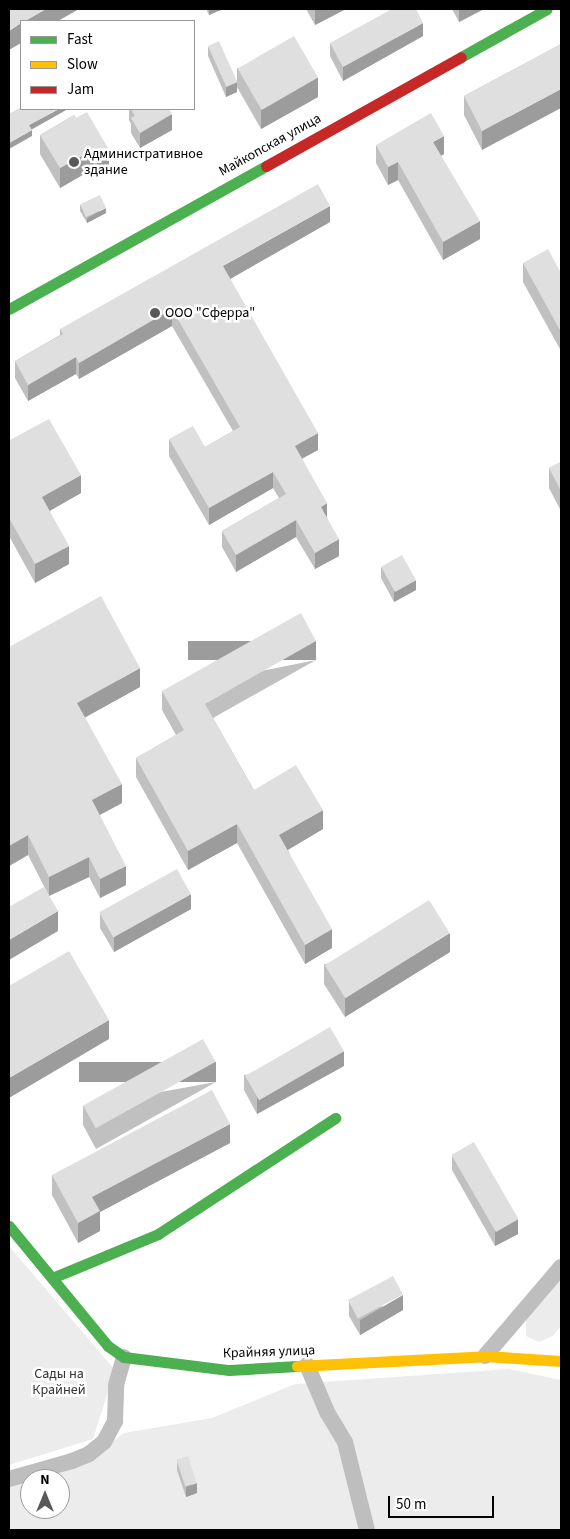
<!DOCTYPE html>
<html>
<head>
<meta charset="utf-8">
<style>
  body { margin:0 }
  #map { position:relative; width:570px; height:1539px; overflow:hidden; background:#fff; font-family:"Source Sans 3",sans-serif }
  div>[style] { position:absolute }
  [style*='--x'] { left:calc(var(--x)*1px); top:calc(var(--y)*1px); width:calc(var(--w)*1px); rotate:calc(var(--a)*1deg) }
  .green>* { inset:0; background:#ececec }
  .street>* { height:16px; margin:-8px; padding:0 8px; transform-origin:8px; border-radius:8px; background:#bebebe }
  .fast>* { height:11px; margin:-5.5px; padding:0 5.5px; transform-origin:5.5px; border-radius:5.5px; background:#4caf50 }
  .slow>* { height:11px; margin:-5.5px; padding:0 5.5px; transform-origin:5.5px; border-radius:5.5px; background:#ffc107 }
  .jam>* { height:11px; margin:-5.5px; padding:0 5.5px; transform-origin:5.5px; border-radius:5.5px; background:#c62828 }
  .wall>* { inset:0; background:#c0c0c0 }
  .shaded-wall>* { inset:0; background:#9c9c9c; transform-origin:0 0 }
  .building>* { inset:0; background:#dfdfdf; transform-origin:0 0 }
  .dots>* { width:14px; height:14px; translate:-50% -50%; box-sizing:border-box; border:2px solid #fff; border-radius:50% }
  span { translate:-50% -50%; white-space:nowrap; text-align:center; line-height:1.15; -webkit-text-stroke:5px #fff; paint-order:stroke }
  .street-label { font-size:14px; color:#000 }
  .poi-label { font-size:14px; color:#000 }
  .left { translate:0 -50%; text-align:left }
  .park-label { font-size:14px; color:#333 }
  .frame { position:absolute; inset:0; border:10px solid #000; pointer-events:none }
  .legend { position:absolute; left:20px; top:20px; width:175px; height:90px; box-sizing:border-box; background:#fff; border:1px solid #999; margin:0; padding:6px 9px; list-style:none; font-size:15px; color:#000 }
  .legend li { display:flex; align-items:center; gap:10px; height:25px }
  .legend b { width:25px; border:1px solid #999 }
  .north { position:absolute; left:20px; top:1469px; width:50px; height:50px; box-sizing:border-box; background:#fff; border:1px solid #999; border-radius:50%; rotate:0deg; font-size:14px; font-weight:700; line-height:20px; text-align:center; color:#000 }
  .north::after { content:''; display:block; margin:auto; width:18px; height:22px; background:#595959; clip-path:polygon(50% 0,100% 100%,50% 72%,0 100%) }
  .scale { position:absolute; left:388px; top:1496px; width:106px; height:22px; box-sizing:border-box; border:2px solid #000; border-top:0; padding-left:6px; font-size:15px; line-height:18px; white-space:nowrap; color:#000; -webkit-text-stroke:4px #fff; paint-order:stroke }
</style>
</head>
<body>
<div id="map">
  <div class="green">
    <i style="clip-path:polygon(9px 1246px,115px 1370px,93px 1439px,9px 1465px)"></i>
    <i style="clip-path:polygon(561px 1273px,561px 1326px,553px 1336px,539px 1342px,526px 1336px,526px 1317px)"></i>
    <i style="clip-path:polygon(evenodd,509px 1369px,561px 1380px,561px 1530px,9px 1530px,9px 1483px,84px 1462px,124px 1433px,212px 1418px,295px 1384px,509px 1369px,30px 1479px,60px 1479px,60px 1509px,30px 1509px,30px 1479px)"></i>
  </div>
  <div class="street">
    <i style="--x:485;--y:1356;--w:117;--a:-49.5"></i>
    <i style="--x:307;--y:1365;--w:51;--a:66.9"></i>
    <i style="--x:327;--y:1412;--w:35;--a:59"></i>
    <i style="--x:345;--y:1442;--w:91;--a:76"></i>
    <i style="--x:9;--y:1479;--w:66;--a:-15.9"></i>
    <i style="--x:72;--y:1461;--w:18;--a:-22"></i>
    <i style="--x:89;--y:1454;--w:19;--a:-39"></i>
    <i style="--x:104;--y:1442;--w:24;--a:-62"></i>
    <i style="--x:115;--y:1421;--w:36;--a:-88"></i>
    <i style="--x:116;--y:1385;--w:29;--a:-74"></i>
  </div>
  <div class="fast">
    <i style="--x:461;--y:57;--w:98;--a:-29.2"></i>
    <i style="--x:9;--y:309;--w:294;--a:-29.1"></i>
    <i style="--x:9;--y:1226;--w:156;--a:50.5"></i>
    <i style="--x:108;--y:1346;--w:19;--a:35"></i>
    <i style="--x:124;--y:1357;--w:106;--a:7.1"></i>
    <i style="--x:229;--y:1370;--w:68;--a:-3.4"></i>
    <i style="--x:52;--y:1278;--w:115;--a:-22.5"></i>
    <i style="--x:158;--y:1234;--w:212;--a:-33.2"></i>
  </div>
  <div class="slow">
    <i style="--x:297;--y:1366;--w:188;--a:-3"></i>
    <i style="--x:485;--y:1356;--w:76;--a:3.8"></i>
  </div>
  <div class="jam">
    <i style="--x:266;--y:166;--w:223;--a:-29.2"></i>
  </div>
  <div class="wall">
    <i style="clip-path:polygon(206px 9px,223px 9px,209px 15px)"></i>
    <i style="clip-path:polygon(306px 9px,346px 9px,315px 25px)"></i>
    <i style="clip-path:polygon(452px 9px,484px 9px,459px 22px)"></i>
    <i style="clip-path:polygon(423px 36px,343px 81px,330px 56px,330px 43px)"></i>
    <i style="clip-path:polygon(561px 44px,482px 150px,464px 115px,464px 96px)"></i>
    <i style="clip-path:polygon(208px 46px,237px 92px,226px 97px,208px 56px)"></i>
    <i style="clip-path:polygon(237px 68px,318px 97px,261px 129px,237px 87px)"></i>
    <i style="clip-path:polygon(129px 109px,169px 109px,172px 130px,140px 148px,131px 133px,131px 124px,129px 120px)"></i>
    <i style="clip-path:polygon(74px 115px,109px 170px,97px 177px,93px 169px,60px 188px,40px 154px,40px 135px)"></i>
    <i style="clip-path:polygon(376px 145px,444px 154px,441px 156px,480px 239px,443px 260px,398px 180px,388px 185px,376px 163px)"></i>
    <i style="clip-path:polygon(80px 205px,106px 213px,87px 223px,80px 211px)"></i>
    <i style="clip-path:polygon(330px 222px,230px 279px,318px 450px,302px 459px,327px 517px,339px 556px,315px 569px,296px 537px,236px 572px,222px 547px,222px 531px,279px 498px,273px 488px,209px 525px,169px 456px,169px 439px,205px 447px,233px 431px,172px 326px,79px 379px,76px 374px,28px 401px,15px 378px,15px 361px,60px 335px,60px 329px)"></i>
    <i style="clip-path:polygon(523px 263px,561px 273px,561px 351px,523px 282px)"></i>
    <i style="clip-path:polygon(9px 437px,10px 440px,81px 493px,50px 511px,69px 564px,35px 583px,9px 536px)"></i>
    <i style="clip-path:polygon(561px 462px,561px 511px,549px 488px,549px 468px)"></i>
    <i style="clip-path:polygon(381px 567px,416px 590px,394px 602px,381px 578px)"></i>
    <i style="clip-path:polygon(9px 647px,140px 687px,85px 717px,122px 803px,100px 815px,126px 885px,100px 898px,89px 877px,49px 896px,28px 855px,9px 866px)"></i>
    <i style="clip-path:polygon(316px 660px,213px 718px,254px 790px,323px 829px,288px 850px,332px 948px,305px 964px,237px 843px,188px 870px,136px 777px,136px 758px,176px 735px,162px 710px,162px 691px)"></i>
    <i style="clip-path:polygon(191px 909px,114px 952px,100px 928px,100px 913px)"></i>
    <i style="clip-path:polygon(450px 952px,345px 1017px,324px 984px,324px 964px)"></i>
    <i style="clip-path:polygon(344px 1066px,257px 1114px,244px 1090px,244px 1075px)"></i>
    <i style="clip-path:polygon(216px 1082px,96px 1149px,83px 1125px,83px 1106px)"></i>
    <i style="clip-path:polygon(230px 1143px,100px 1212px,100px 1231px,78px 1243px,52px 1195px,52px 1175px)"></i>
    <i style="clip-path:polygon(452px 1155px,518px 1234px,495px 1246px,452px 1170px)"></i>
    <i style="clip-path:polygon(349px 1301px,403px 1310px,360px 1335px,349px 1316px)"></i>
    <i style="clip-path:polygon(177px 1460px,197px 1493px,186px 1497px,177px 1470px)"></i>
  </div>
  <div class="shaded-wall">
    <i style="clip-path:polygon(46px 9px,79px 9px,58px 21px,25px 21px)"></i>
    <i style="clip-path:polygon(209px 9px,223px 9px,209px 15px)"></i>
    <i style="clip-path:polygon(315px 9px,346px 9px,315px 25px)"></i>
    <i style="clip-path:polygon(459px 9px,484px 9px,459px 22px)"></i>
    <i style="clip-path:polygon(21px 23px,21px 43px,9px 50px,9px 31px)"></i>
    <i style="clip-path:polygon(423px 23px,423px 36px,343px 81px,343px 67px)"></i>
    <i style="clip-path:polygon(318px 77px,318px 97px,261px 129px,261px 109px)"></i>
    <i style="clip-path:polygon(237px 82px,237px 92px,226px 97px,226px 87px)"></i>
    <i style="clip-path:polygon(561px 89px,561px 108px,482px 150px,482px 131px)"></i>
    <i style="clip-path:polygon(59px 109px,68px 109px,29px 131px,29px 125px)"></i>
    <i style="clip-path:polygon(172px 114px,172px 130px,140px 148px,140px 133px)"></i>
    <i style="clip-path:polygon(32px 130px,32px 136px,9px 149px,9px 143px)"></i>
    <i style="clip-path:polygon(444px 136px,444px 154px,433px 160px,433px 142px)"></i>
    <i style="clip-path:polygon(93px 150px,93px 169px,60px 188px,60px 168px)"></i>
    <i style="clip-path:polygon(109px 150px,109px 170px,97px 177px,97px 157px)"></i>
    <i style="clip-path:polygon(398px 162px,398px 180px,388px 185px,388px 167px)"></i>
    <i style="clip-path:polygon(330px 206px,330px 222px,223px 283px,223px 266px)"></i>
    <i style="clip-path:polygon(106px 208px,106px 213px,87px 223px,87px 218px)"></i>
    <i style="clip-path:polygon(480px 221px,480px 239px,443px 260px,443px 242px)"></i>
    <i style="clip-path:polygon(172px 309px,172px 326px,79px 379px,79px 363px)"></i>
    <i style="clip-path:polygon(76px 357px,76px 374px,28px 401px,28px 385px)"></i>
    <i style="clip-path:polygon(318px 433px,318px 450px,295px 462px,295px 446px)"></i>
    <i style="clip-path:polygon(273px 472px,273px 488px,209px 525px,209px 508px)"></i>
    <i style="clip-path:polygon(81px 475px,81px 493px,42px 515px,42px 497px)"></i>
    <i style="clip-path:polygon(327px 503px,327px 520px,321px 507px)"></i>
    <i style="clip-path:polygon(296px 520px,296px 537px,236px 572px,236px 555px)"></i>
    <i style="clip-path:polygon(339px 539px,339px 556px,315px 569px,315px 553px)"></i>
    <i style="clip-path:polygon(69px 546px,69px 564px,35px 583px,35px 564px)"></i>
    <i style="clip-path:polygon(416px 580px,416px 590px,394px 602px,394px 591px)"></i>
    <i style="left:316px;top:641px;width:19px;height:128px;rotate:90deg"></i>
    <i style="clip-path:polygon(140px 668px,140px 687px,77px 722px,77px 703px)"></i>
    <i style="clip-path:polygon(122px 784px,122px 803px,92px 819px,92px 800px)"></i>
    <i style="clip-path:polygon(323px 810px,323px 829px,279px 855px,279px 835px)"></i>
    <i style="clip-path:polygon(237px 824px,237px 843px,188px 870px,188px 851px)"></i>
    <i style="clip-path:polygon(28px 835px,28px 855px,9px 866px,9px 846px)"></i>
    <i style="clip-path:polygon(89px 857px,89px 877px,49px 896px,49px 877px)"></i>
    <i style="clip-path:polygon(126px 866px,126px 885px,100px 898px,100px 879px)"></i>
    <i style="clip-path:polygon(191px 894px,191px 909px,114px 952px,114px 937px)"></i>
    <i style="clip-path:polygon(58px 911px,58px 931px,9px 960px,9px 940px)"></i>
    <i style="clip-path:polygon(332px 929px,332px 948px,305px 964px,305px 945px)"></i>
    <i style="clip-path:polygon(450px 933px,450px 952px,345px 1017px,345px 997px)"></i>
    <i style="clip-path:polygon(109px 1020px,109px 1039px,9px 1098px,9px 1078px)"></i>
    <i style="clip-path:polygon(344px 1051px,344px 1066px,257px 1114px,257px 1098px)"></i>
    <i style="left:216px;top:1062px;width:20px;height:137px;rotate:90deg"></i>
    <i style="clip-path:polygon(230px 1124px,230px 1143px,100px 1212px,100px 1231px,78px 1243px,78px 1223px,92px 1197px)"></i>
    <i style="clip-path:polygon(518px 1219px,518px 1234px,495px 1246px,495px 1231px)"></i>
    <i style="clip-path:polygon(403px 1295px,403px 1310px,360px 1335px,360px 1320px)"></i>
    <i style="clip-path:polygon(197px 1483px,197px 1493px,186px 1497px,186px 1487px)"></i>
  </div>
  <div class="building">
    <i style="clip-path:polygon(9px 9px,46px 9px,25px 21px,21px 21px,21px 23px,9px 31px)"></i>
    <i style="clip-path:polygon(392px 9px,416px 9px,423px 23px,343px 67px,330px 43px)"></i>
    <i style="left:294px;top:36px;width:48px;height:65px;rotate:60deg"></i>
    <i style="left:219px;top:41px;width:45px;height:12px;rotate:66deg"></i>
    <i style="clip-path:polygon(561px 44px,561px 89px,482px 131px,464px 96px)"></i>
    <i style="clip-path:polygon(21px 107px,21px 109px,59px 109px,29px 125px,32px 130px,9px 143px,9px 114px)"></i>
    <i style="clip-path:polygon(131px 109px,169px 109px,172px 114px,140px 133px,131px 118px,135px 116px)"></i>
    <i style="clip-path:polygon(87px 112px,109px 150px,97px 157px,93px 150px,60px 168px,40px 135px,74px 115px,76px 118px)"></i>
    <i style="clip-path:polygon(431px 113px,444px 136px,433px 142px,480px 221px,443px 242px,398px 162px,388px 167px,376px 145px)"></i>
    <i style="clip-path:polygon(318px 184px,330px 206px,223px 266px,318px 433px,295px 446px,327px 503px,321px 507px,339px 539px,315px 553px,296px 520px,236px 555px,222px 531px,286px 494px,273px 472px,209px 508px,169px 439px,193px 426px,205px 447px,240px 427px,172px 309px,79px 363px,76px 357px,28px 385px,15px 361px,63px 334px,60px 329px)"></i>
    <i style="left:100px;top:195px;width:14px;height:22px;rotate:65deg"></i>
    <i style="clip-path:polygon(548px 249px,561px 273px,561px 332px,523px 263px)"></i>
    <i style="clip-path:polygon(49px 419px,81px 475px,42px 497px,69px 546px,35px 564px,9px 518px,9px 437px,10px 440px)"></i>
    <i style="clip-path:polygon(561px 462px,561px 491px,549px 468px)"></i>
    <i style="left:402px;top:555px;width:29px;height:24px;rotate:61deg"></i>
    <i style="clip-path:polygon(101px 596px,140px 668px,77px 703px,122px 784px,92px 800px,126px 866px,100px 879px,89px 857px,49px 877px,28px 835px,9px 846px,9px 647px)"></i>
    <i style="clip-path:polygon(301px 613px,316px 641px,205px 704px,254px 790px,296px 765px,323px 810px,279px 835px,332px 929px,305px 945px,237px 824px,188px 851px,136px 758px,184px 730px,162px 691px)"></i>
    <i style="left:177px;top:869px;width:29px;height:89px;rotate:61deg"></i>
    <i style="clip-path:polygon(44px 887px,58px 911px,9px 940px,9px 907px)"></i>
    <i style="left:429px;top:900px;width:39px;height:123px;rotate:58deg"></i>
    <i style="clip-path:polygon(69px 951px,109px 1020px,9px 1078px,9px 986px)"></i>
    <i style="left:330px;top:1027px;width:28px;height:98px;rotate:60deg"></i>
    <i style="left:203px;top:1039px;width:26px;height:137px;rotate:61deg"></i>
    <i style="clip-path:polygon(212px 1090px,230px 1124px,92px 1197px,100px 1211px,78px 1223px,52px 1175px)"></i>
    <i style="left:474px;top:1142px;width:89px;height:26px;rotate:60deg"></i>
    <i style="left:393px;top:1276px;width:21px;height:51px;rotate:62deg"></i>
    <i style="left:188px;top:1456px;width:28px;height:12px;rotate:72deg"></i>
  </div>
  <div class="dots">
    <i style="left:74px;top:162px;background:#595959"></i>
    <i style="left:155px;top:313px;background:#595959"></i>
  </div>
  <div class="street-label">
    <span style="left:270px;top:145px;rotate:-29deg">Майкопская улица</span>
    <span style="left:269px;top:1352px;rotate:-2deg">Крайняя улица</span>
  </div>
  <div class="poi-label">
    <span class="left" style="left:84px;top:162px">Административное<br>здание</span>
    <span class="left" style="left:165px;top:313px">ООО "Сферра"</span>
  </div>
  <div class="park-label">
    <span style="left:59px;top:1382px">Сады на<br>Крайней</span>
  </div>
  <div class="frame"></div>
  <ul class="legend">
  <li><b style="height:6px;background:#4caf50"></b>Fast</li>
  <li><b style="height:6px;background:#ffc107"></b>Slow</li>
  <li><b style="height:6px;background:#c62828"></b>Jam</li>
  </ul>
  <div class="north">N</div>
  <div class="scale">50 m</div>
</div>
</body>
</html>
